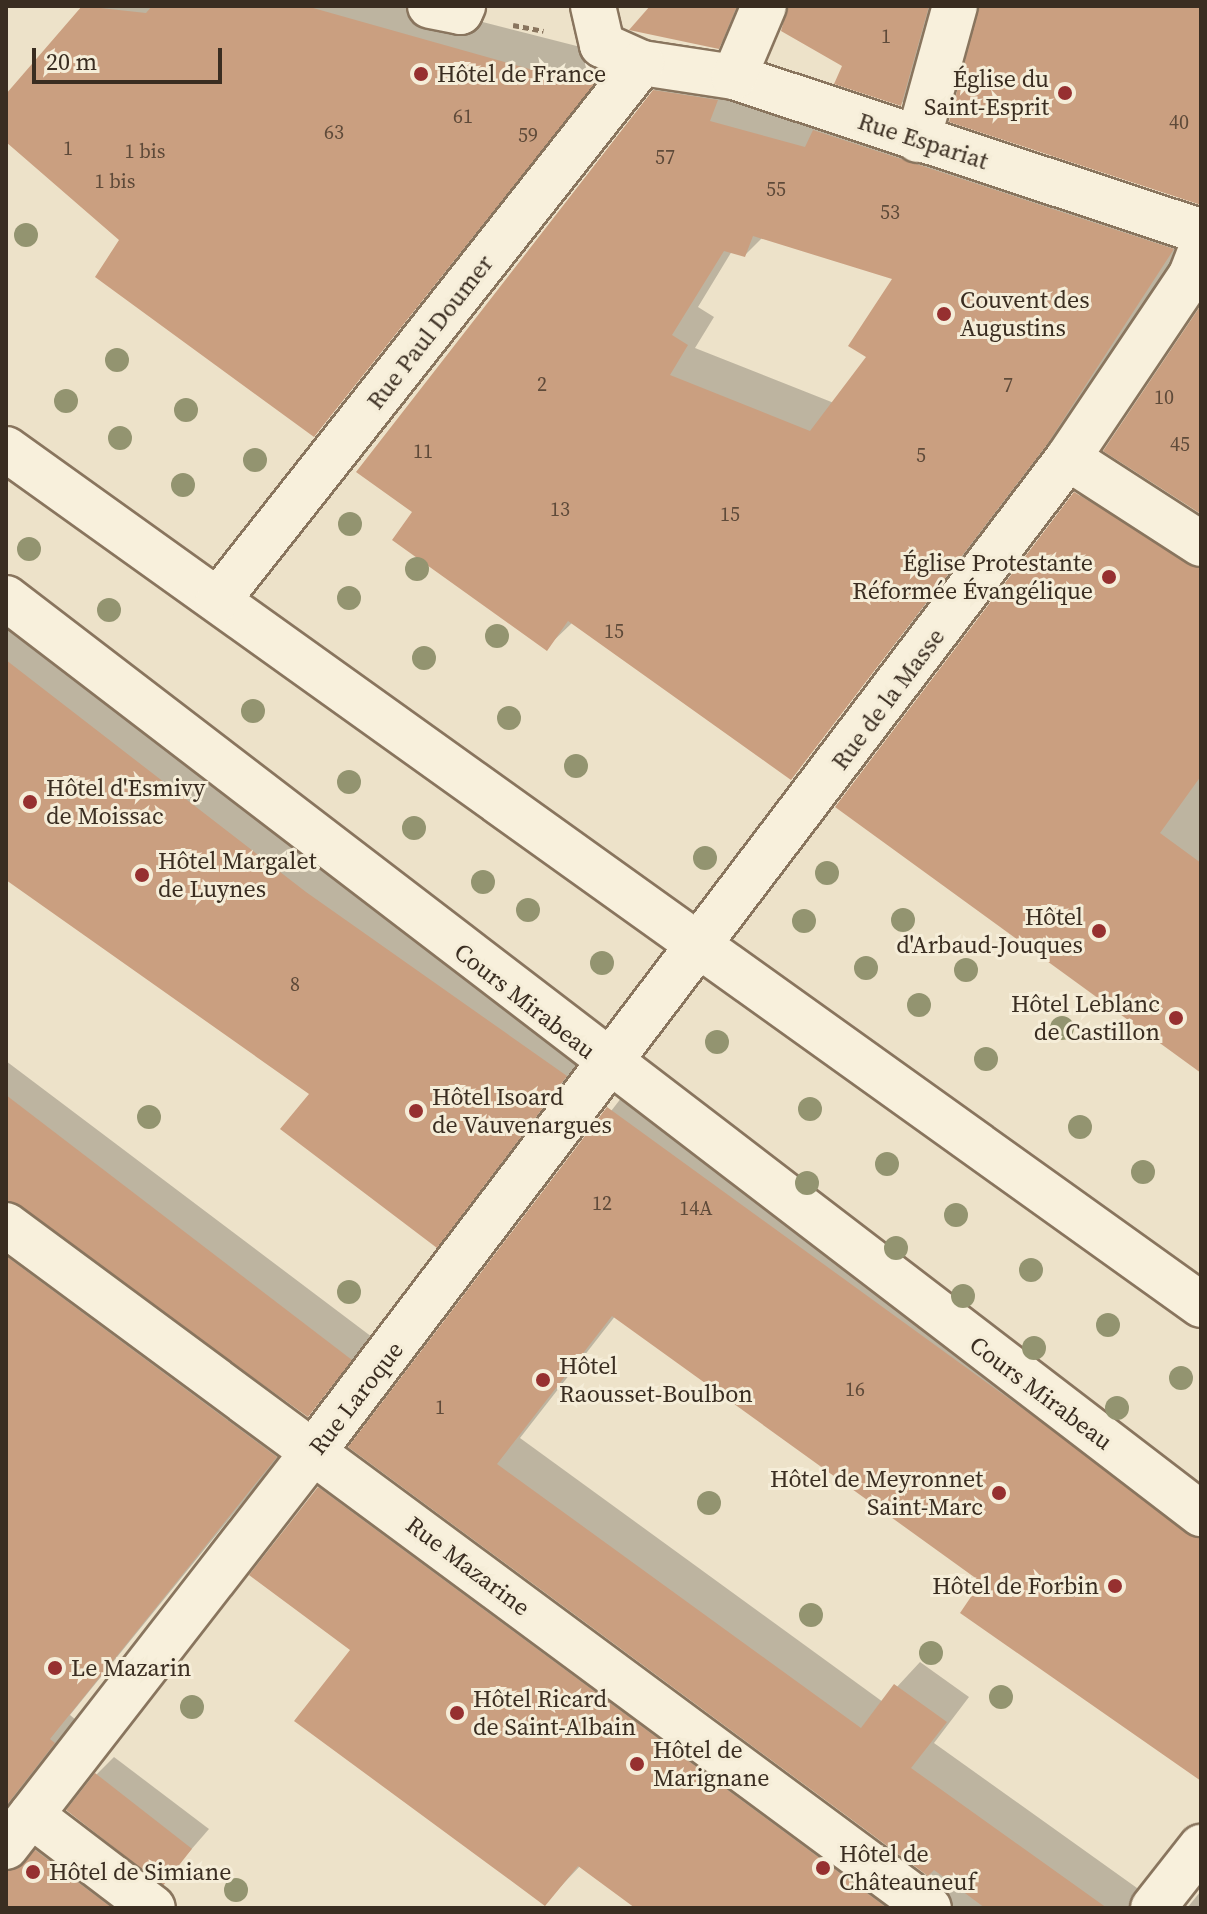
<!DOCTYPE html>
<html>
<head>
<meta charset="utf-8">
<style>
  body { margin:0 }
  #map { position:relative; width:1207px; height:1914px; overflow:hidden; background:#ede2c9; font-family:"Source Serif 4",serif }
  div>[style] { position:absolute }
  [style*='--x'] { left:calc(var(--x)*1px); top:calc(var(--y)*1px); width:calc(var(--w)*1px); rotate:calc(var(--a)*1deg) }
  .shadow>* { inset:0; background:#0003 }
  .building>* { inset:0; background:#ca9f80; transform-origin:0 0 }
  .path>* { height:5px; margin-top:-2.5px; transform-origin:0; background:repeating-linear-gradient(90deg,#89755e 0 6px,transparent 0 10px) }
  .roads { filter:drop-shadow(2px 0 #89755e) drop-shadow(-2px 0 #89755e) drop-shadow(0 2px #89755e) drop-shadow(0 -2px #89755e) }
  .pedestrian>* { height:44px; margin:-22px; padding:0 22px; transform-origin:22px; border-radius:22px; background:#f8f0dc }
  .minor>* { height:44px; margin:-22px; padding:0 22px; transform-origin:22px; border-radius:22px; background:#f8f0dc }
  .trees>* { width:24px; height:24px; margin:-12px; border-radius:50%; background:#939470 }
  .dots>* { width:22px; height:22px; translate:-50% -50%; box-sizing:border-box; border:4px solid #f5edd8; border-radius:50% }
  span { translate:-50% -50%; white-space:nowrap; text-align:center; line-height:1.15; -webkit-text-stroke:6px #f5edd8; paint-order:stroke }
  .number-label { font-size:20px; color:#5e4a39 }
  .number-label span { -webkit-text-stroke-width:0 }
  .poi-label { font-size:24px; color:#3a2d21 }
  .left { translate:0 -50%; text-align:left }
  .right { translate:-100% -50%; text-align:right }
  .street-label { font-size:24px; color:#3a2d21 }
  .frame { position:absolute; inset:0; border:8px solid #3a2d21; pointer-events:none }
  .scale { position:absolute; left:32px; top:48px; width:190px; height:36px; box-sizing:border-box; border:4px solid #3a2d21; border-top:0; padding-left:10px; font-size:24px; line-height:28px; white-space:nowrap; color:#3a2d21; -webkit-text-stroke:6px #f5edd8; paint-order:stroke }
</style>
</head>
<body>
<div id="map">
  <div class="shadow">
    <i style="clip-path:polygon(85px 6px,420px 6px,612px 55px,630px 42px,314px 435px,121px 240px,6px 141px,6px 98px)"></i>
    <i style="clip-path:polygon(652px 6px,752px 6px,718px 47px)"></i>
    <i style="clip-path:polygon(790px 6px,948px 6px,929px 75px,901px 104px,844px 65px)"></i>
    <i style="clip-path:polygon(evenodd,682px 64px,1200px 221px,1074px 414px,791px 777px,573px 622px,546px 648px,415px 512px,654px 91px,682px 64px,763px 237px,895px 278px,869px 356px,834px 403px,695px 348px,714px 317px,698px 307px,732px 251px,745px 255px,763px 237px)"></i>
    <i style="clip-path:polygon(1104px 465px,1201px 527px,1201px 1071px,837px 806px)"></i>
    <i style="clip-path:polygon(6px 625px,591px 1050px,437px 1245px,312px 1093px,6px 873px)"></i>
    <i style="clip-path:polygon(6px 1061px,372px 1337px,308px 1415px,22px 1203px,6px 1201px)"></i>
    <i style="clip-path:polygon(632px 1084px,1201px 1503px,1201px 1778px,983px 1581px,616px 1315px,520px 1438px,883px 1702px,920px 1662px,969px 1697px,934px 1743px,1165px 1908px,638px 1908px,581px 1865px,545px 1903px,353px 1649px,319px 1488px,343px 1464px,939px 1904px,953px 1906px,945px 1886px,351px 1447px)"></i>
    <i style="clip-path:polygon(6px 1206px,298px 1434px,70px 1715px,76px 1720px,6px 1816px)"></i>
    <i style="clip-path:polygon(114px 1757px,209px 1829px,163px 1882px,96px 1775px)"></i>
    <i style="clip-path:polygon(6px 1829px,59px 1829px,161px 1908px,6px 1908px)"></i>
    <i style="clip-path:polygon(1201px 1891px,1201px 1908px,1187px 1908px)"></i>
  </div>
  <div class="building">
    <i style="clip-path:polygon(82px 6px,146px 13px,152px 6px,306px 6px,583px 84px,595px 69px,603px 73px,314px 437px,95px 277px,119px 240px,6px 142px,6px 94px)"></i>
    <i style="clip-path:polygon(650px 6px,737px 6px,719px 49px,629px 30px)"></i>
    <i style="clip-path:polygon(788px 6px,929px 6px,901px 106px,834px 84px,842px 66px,781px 31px)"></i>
    <i style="clip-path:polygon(979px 6px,1201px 6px,1201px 205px,949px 122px)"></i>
    <i style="clip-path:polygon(evenodd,653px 90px,718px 100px,710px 121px,805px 147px,813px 130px,1174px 249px,1048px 443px,791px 780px,568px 621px,547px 651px,392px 540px,412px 512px,356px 472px,653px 90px,753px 236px,892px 279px,848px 346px,866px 357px,810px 431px,670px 375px,688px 345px,672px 335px,724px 251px,745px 257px,753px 236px)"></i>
    <i style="clip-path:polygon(1201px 305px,1201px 514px,1103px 451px)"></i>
    <i style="clip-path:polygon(1074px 492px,1201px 569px,1201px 776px,1160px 833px,1201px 863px,1201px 1073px,835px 807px)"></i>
    <i style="clip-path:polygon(6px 660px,306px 892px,567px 1076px,437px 1248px,280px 1129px,309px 1094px,6px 880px)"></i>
    <i style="clip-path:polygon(6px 1095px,352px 1360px,308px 1417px,6px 1200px)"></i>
    <i style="clip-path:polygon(607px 1107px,1201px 1538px,1201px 1781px,960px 1613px,981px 1582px,612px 1316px,497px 1464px,861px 1728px,894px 1684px,947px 1722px,911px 1768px,1107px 1908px,985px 1908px,934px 1870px,928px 1876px,348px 1447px)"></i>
    <i style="clip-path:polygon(6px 1256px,277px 1457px,50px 1739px,55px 1743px,6px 1806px)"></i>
    <i style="clip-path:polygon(318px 1487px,887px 1908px,635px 1908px,578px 1866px,545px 1906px,495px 1869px,294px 1721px,350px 1650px,249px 1575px)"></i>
    <i style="left:95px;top:1773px;width:123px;height:47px;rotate:38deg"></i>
    <i style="clip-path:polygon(35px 1850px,112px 1908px,6px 1908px,6px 1871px)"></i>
  </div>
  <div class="path">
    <i style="--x:513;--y:25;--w:31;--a:11"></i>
  </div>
  <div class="roads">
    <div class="pedestrian">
      <i style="--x:430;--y:6;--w:31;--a:11"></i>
      <i style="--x:460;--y:12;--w:7;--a:-63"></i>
      <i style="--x:593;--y:6;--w:40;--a:77"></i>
      <i style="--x:602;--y:45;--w:44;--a:24.2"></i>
      <i style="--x:642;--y:63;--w:93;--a:8.7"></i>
      <i style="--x:734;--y:77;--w:492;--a:18.3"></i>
      <i style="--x:734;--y:77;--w:77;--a:-67.1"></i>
      <i style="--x:918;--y:140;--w:139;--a:-74.6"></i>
      <i style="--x:6;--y:449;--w:1470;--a:35.61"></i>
      <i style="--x:1068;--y:458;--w:158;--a:32.9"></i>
      <i style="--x:6;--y:598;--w:1506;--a:37.47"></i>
      <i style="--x:218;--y:600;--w:684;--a:-51.71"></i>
      <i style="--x:313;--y:1452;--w:1248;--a:-52.78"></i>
      <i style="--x:1068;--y:458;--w:220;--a:-56.1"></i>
      <i style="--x:1191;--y:275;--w:28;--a:-69"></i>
      <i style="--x:1153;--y:1908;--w:78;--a:-51.8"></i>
    </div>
    <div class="minor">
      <i style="--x:6;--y:1225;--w:1148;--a:36.5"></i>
      <i style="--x:31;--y:1815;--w:153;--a:37.3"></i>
      <i style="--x:6;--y:1847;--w:500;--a:-52.15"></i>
    </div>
  </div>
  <div class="trees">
    <i style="left:26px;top:235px"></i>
    <i style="left:117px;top:360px"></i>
    <i style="left:66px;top:401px"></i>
    <i style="left:186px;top:410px"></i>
    <i style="left:120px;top:438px"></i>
    <i style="left:255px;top:460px"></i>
    <i style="left:183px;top:485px"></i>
    <i style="left:350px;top:524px"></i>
    <i style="left:29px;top:549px"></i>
    <i style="left:417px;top:569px"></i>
    <i style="left:349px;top:598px"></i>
    <i style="left:109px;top:610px"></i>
    <i style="left:497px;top:636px"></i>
    <i style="left:424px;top:658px"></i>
    <i style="left:253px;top:711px"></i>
    <i style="left:509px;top:718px"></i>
    <i style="left:576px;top:766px"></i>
    <i style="left:349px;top:782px"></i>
    <i style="left:414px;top:828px"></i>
    <i style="left:705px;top:858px"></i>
    <i style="left:827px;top:873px"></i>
    <i style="left:483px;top:882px"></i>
    <i style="left:528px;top:910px"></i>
    <i style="left:903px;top:920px"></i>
    <i style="left:804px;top:921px"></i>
    <i style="left:602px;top:963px"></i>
    <i style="left:866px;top:968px"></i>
    <i style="left:966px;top:970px"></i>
    <i style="left:919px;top:1005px"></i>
    <i style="left:1062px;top:1028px"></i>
    <i style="left:717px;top:1042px"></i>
    <i style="left:986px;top:1059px"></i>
    <i style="left:810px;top:1109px"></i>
    <i style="left:149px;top:1117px"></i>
    <i style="left:1080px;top:1127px"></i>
    <i style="left:887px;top:1164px"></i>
    <i style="left:1143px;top:1172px"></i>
    <i style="left:807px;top:1183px"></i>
    <i style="left:956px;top:1215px"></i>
    <i style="left:896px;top:1248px"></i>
    <i style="left:1031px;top:1270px"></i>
    <i style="left:349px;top:1292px"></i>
    <i style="left:963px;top:1296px"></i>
    <i style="left:1108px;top:1325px"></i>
    <i style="left:1034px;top:1348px"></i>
    <i style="left:1181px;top:1378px"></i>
    <i style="left:1117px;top:1408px"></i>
    <i style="left:709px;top:1503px"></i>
    <i style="left:811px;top:1615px"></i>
    <i style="left:931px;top:1653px"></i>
    <i style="left:1001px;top:1697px"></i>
    <i style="left:192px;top:1707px"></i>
    <i style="left:236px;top:1890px"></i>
  </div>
  <div class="dots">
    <i style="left:421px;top:74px;background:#963030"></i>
    <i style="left:1065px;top:93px;background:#963030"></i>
    <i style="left:944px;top:314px;background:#963030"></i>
    <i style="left:1109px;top:577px;background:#963030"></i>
    <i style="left:30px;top:802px;background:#963030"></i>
    <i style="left:142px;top:875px;background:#963030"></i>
    <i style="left:1099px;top:931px;background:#963030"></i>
    <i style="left:1176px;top:1018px;background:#963030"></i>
    <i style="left:416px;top:1111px;background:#963030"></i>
    <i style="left:543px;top:1380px;background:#963030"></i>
    <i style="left:999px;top:1493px;background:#963030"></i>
    <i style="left:1115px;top:1586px;background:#963030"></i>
    <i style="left:55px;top:1668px;background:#963030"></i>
    <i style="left:457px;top:1713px;background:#963030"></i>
    <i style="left:637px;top:1764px;background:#963030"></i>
    <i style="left:823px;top:1868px;background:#963030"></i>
    <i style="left:33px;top:1872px;background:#963030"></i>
  </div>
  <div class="number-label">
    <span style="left:886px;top:36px">1</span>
    <span style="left:463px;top:116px">61</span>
    <span style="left:1179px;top:122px">40</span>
    <span style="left:334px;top:132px">63</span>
    <span style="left:528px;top:135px">59</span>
    <span style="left:68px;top:148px">1</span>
    <span style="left:145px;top:151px">1 bis</span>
    <span style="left:665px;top:157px">57</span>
    <span style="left:115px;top:181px">1 bis</span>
    <span style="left:776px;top:189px">55</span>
    <span style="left:890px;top:212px">53</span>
    <span style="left:542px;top:384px">2</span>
    <span style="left:1008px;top:385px">7</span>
    <span style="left:1164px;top:397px">10</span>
    <span style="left:1180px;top:444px">45</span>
    <span style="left:423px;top:451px">11</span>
    <span style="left:921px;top:455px">5</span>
    <span style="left:560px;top:509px">13</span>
    <span style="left:730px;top:514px">15</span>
    <span style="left:614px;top:631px">15</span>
    <span style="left:295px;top:984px">8</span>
    <span style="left:602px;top:1203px">12</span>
    <span style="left:696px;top:1208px">14A</span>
    <span style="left:855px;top:1389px">16</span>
    <span style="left:440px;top:1407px">1</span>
  </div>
  <div class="poi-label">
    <span class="left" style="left:437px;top:74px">Hôtel de France</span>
    <span class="right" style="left:1049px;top:93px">Église du<br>Saint-Esprit</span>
    <span class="left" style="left:960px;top:314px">Couvent des<br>Augustins</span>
    <span class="right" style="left:1093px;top:577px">Église Protestante<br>Réformée Évangélique</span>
    <span class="left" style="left:46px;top:802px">Hôtel d'Esmivy<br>de Moissac</span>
    <span class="left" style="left:158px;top:875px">Hôtel Margalet<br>de Luynes</span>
    <span class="right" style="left:1083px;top:931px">Hôtel<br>d'Arbaud-Jouques</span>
    <span class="right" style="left:1160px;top:1018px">Hôtel Leblanc<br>de Castillon</span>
    <span class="left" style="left:432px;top:1111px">Hôtel Isoard<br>de Vauvenargues</span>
    <span class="left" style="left:559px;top:1380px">Hôtel<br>Raousset-Boulbon</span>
    <span class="right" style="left:983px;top:1493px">Hôtel de Meyronnet<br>Saint-Marc</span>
    <span class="right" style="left:1099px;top:1586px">Hôtel de Forbin</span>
    <span class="left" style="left:71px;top:1668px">Le Mazarin</span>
    <span class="left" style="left:473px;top:1713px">Hôtel Ricard<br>de Saint-Albain</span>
    <span class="left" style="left:653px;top:1764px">Hôtel de<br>Marignane</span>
    <span class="left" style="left:839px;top:1868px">Hôtel de<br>Châteauneuf</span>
    <span class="left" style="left:49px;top:1872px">Hôtel de Simiane</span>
  </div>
  <div class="street-label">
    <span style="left:923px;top:141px;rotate:18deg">Rue Espariat</span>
    <span style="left:430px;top:332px;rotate:-52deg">Rue Paul Doumer</span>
    <span style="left:888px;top:699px;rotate:-53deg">Rue de la Masse</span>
    <span style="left:525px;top:1001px;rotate:38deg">Cours Mirabeau</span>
    <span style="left:1041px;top:1393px;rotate:37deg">Cours Mirabeau</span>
    <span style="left:356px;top:1398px;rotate:-52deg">Rue Laroque</span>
    <span style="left:468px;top:1566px;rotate:37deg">Rue Mazarine</span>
  </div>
  <div class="frame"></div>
  <div class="scale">20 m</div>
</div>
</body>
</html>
